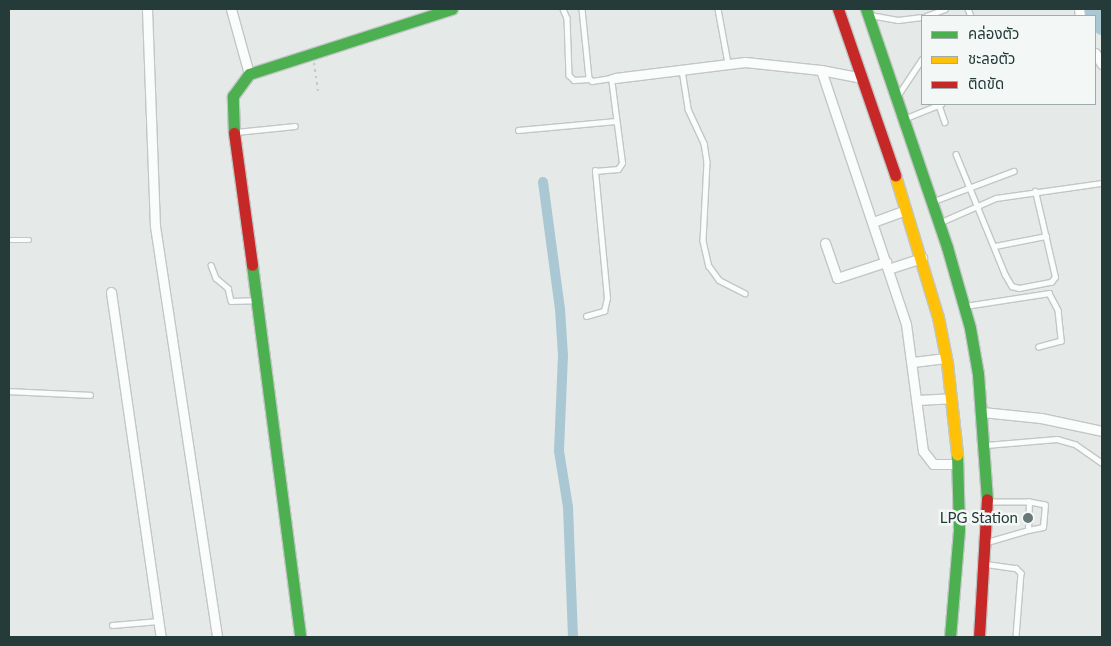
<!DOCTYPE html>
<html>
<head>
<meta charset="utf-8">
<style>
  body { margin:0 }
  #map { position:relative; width:1111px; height:646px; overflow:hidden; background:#e5eae8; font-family:Lato,"Noto Sans Thai",sans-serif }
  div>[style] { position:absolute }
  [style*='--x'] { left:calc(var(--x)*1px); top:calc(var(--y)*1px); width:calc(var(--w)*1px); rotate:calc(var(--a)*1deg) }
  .canal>* { height:10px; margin:-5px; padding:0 5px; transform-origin:5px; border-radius:5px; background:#aac8d4 }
  .river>* { height:18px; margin:-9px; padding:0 9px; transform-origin:9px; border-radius:9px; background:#aac8d4 }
  .path>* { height:2px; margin-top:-1px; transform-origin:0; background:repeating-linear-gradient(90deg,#c2cac8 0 2.5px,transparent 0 6.5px) }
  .roads { filter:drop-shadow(1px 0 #c2c7c5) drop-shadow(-1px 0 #c2c7c5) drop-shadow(0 1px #c2c7c5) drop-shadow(0 -1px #c2c7c5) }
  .lane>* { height:4.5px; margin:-2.25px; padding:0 2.25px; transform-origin:2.25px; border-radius:2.25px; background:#fbfcfc }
  .street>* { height:9px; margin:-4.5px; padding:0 4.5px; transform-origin:4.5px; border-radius:4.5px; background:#fbfcfc }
  .fast>* { height:11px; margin:-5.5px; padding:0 5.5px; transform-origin:5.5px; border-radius:5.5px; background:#4caf50 }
  .slow>* { height:11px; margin:-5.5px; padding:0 5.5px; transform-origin:5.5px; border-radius:5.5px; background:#ffc107 }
  .jam>* { height:11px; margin:-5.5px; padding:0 5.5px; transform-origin:5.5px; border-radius:5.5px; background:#c62828 }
  .dots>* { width:14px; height:14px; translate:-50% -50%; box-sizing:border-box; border:2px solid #f3f8f7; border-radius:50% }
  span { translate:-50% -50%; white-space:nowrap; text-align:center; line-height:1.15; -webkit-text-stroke:5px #f3f8f7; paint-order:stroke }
  .poi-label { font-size:15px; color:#243b39 }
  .right { translate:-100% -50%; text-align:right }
  .frame { position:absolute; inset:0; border:10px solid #243b39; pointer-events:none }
  .legend { position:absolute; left:921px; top:15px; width:175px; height:90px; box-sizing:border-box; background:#f3f8f7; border:1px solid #a0acab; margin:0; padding:6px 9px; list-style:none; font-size:15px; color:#243b39 }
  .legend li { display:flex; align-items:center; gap:10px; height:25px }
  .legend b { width:25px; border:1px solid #a0acab }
</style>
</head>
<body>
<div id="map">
  <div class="canal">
    <i style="--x:543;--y:182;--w:128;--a:82.4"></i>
    <i style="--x:560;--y:309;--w:46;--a:86.3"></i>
    <i style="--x:563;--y:355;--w:96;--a:92.4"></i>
    <i style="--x:559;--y:451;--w:57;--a:80.9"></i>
    <i style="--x:568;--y:507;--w:130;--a:87.8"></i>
  </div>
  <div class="river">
    <i style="--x:1093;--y:9;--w:19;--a:62"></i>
  </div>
  <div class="path">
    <i style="--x:314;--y:63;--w:30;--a:82"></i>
  </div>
  <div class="roads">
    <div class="lane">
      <i style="--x:563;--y:9;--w:10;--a:66"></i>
      <i style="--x:567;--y:18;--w:57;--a:88"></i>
      <i style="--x:569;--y:75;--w:7;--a:45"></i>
      <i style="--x:574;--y:80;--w:15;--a:-4"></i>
      <i style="--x:582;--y:9;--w:69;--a:84.2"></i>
      <i style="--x:589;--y:78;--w:4;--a:45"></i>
      <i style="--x:592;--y:81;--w:19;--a:-9"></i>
      <i style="--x:718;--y:9;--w:55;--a:79.5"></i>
      <i style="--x:968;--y:9;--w:8;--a:67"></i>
      <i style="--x:870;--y:15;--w:28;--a:10"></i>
      <i style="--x:898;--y:20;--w:24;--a:-7"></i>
      <i style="--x:926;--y:16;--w:20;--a:-20"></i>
      <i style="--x:682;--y:70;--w:39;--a:81"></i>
      <i style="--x:688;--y:109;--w:38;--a:65"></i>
      <i style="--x:704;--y:143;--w:19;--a:81"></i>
      <i style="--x:707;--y:162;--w:79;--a:92.9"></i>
      <i style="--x:703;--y:241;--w:26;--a:77"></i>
      <i style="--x:709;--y:266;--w:17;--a:54"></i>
      <i style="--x:719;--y:280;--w:29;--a:27"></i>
      <i style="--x:898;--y:95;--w:43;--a:-56.3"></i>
      <i style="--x:939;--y:105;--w:18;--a:71"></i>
      <i style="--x:906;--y:118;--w:38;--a:-22"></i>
      <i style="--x:518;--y:130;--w:98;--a:-5.2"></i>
      <i style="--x:236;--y:132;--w:59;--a:-5.8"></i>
      <i style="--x:956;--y:154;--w:130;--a:67.8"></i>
      <i style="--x:1005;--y:274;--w:14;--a:60"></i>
      <i style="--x:1012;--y:286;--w:7;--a:16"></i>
      <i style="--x:1019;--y:288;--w:33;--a:-11"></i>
      <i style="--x:1051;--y:282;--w:6;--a:-51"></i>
      <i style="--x:1055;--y:277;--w:88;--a:-103.1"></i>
      <i style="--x:934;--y:201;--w:85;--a:-20.6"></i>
      <i style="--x:941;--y:222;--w:60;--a:-23.6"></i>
      <i style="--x:996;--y:198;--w:107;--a:-8.1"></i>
      <i style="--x:9;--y:240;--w:20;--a:0"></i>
      <i style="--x:995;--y:246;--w:52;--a:-11.1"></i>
      <i style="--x:211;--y:265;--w:14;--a:69"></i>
      <i style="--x:216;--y:278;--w:16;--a:40"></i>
      <i style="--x:228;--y:288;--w:13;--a:77"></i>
      <i style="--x:231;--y:301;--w:24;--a:-2"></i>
      <i style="--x:965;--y:306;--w:85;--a:-8.8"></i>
      <i style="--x:1049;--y:293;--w:19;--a:62"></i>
      <i style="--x:1058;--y:310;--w:31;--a:84"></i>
      <i style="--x:1061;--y:341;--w:23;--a:165"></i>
      <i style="--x:586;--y:316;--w:19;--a:-16"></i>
      <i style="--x:604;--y:311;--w:13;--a:-77"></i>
      <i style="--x:607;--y:298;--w:128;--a:-95.4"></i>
      <i style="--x:595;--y:171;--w:23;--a:-5"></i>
      <i style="--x:618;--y:169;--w:7;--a:-56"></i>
      <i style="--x:622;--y:163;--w:86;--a:-97.4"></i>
      <i style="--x:9;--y:391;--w:81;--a:2.8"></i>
      <i style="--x:986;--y:445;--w:71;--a:-4.8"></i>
      <i style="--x:1057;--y:439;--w:19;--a:16"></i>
      <i style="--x:1075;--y:444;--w:33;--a:35"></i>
      <i style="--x:1028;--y:530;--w:15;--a:-11"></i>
      <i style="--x:1043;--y:527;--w:22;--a:-85"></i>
      <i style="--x:1045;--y:505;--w:16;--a:-169"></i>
      <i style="--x:987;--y:542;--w:43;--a:-16.3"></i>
      <i style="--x:1028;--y:530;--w:28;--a:-88"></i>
      <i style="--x:1029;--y:502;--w:41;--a:180"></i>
      <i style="--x:986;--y:564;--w:30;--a:8"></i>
      <i style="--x:1016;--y:568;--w:7;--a:45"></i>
      <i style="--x:1021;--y:573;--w:64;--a:94.5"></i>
      <i style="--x:112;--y:625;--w:47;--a:-4.9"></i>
    </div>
    <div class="street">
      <i style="--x:147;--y:9;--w:217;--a:87.9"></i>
      <i style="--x:155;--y:226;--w:416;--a:81.4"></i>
      <i style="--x:231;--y:9;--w:67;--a:74.5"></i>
      <i style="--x:1079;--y:9;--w:7;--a:82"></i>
      <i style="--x:1095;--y:53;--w:13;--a:58"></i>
      <i style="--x:821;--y:70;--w:268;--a:71.5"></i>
      <i style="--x:906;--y:324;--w:128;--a:82.4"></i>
      <i style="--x:923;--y:451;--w:16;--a:52"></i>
      <i style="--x:933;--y:464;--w:25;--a:0"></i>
      <i style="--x:615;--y:78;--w:131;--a:-7"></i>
      <i style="--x:745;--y:62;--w:76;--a:6"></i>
      <i style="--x:821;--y:70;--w:42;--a:11"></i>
      <i style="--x:873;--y:222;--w:35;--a:-20"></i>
      <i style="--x:825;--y:243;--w:37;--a:71"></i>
      <i style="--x:837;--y:278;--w:52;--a:-18.1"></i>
      <i style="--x:888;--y:269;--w:36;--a:-18"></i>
      <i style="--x:111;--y:292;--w:349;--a:81.8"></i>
      <i style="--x:913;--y:362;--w:33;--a:-7"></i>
      <i style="--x:917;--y:400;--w:34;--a:-3"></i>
      <i style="--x:982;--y:412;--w:59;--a:5.8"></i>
      <i style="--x:1041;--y:418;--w:62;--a:12"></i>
    </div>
    <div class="fast">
      <i style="--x:866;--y:9;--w:251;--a:71.2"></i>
      <i style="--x:947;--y:247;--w:84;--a:74.1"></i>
      <i style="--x:970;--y:328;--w:47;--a:80.1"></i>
      <i style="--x:978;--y:374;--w:125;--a:85.9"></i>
      <i style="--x:234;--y:133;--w:37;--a:-92"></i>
      <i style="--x:233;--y:96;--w:27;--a:-54"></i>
      <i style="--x:249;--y:74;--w:213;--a:-17.8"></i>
      <i style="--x:252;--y:265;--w:375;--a:82.6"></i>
      <i style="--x:950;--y:637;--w:107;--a:-85.2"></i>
      <i style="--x:959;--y:530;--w:76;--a:-91.5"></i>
    </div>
    <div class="slow">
      <i style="--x:895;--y:175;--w:148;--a:73.2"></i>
      <i style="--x:938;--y:317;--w:47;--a:78.9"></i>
      <i style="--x:947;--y:363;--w:92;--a:83.7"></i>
    </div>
    <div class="jam">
      <i style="--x:838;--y:9;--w:176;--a:71"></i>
      <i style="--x:234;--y:133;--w:133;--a:82.2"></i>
      <i style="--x:979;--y:637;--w:138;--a:-86.7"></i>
    </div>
  </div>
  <div class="dots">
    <i style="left:1028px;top:518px;background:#687876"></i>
  </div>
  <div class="poi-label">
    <span class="right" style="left:1018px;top:518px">LPG Station</span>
  </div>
  <div class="frame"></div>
  <ul class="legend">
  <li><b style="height:6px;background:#4caf50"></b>คล่องตัว</li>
  <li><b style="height:6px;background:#ffc107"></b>ชะลอตัว</li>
  <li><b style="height:6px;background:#c62828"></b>ติดขัด</li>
  </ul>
</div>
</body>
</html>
